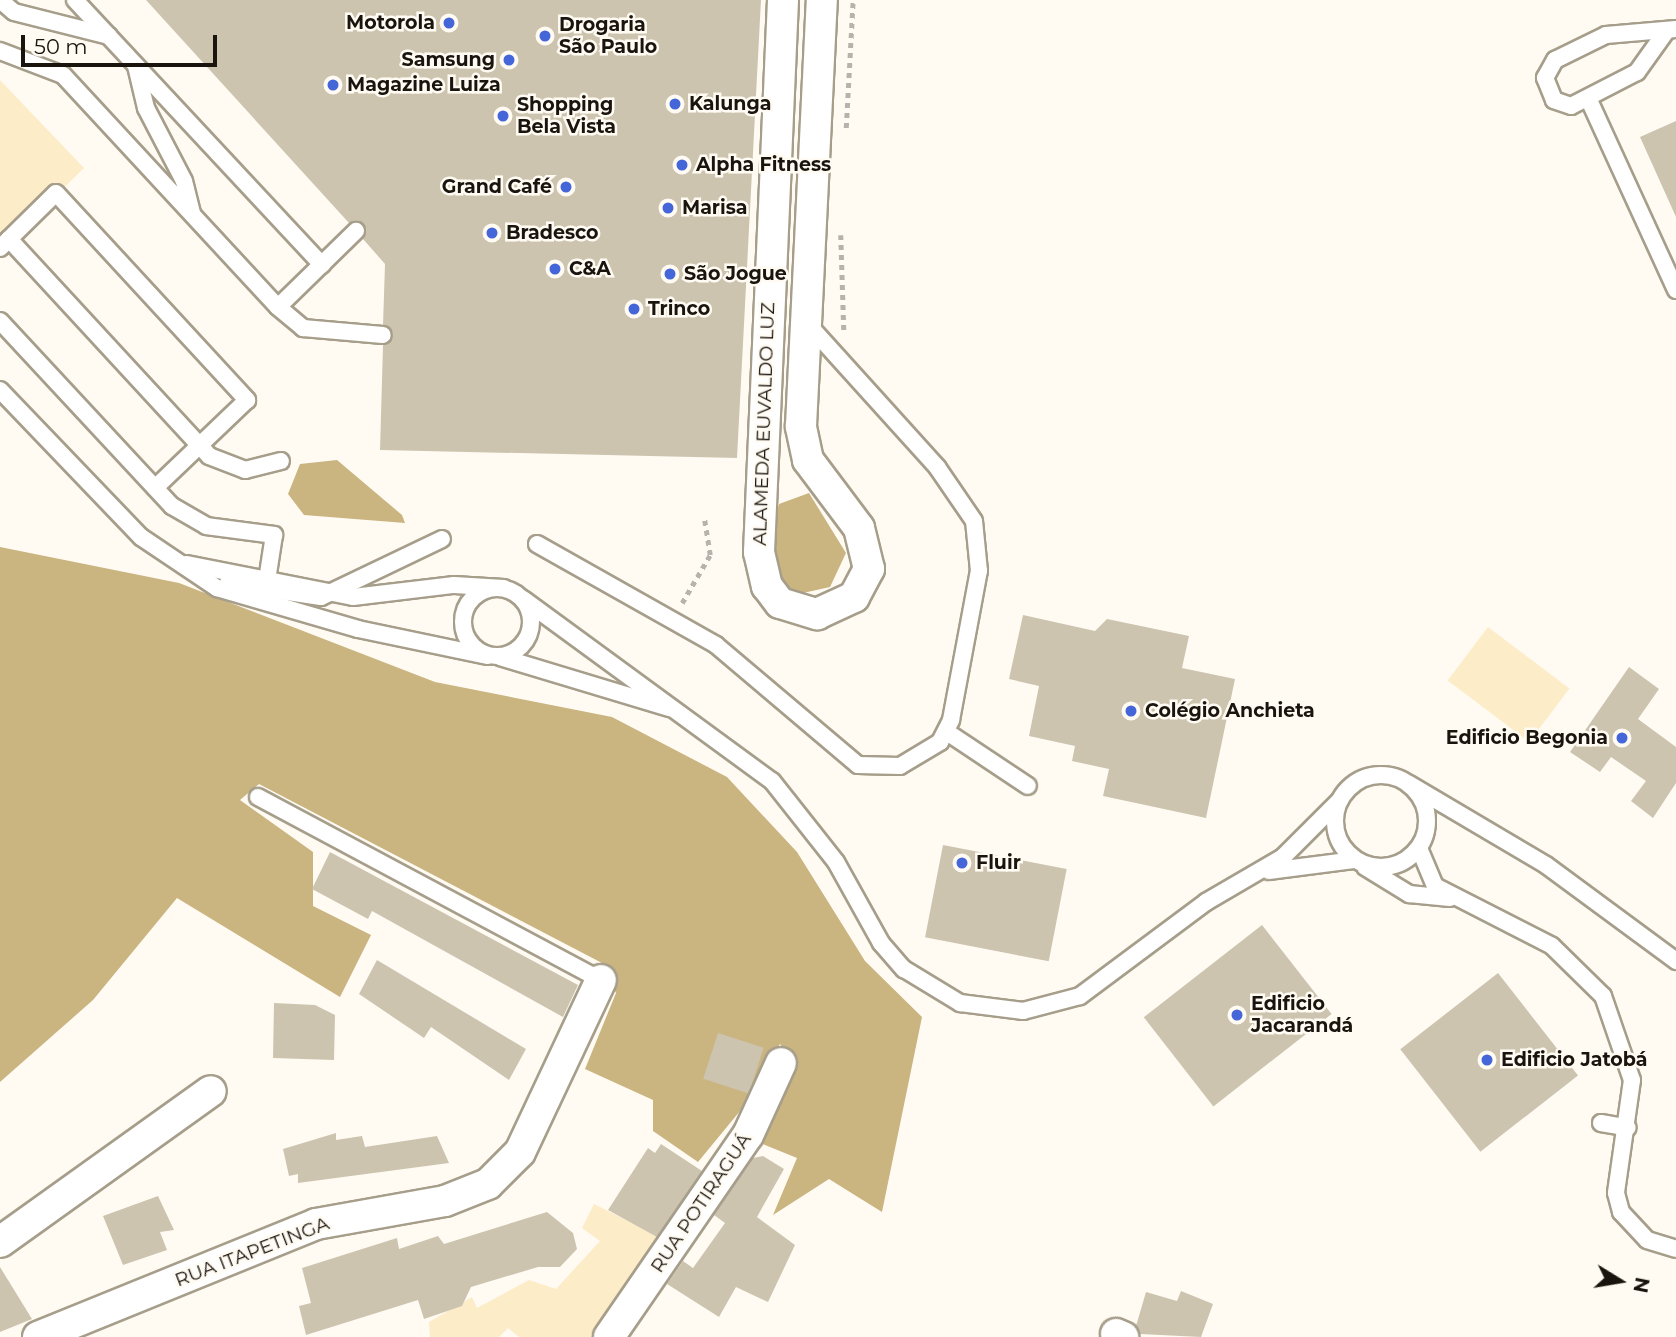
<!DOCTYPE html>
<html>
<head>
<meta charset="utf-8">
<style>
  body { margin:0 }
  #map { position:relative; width:1676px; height:1337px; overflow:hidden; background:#fffbf3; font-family:Montserrat,sans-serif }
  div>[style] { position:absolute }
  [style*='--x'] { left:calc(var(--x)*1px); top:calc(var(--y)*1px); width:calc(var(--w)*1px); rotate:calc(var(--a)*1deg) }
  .green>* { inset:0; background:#fcecc7; transform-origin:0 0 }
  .forest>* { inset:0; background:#cab480 }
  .building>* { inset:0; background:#cdc4b0; transform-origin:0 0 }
  .path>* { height:4.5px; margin-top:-2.25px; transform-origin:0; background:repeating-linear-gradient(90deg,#b7b3ac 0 5px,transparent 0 10px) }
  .roads { filter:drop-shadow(2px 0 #a69e8a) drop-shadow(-2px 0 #a69e8a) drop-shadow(0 2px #a69e8a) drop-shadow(0 -2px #a69e8a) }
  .service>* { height:16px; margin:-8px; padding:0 8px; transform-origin:8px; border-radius:8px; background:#fff }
  .service>.ring { margin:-8px; padding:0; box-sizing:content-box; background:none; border:16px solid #fff; border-radius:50% }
  .minor>* { height:30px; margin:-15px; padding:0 15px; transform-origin:15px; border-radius:15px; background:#fff }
  .dots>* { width:19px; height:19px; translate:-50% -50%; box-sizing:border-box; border:4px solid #fffbf3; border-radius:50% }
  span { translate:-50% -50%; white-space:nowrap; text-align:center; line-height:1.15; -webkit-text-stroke:5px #fffbf3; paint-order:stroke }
  .poi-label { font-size:19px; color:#19150e; font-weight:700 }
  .right { translate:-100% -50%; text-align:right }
  .left { translate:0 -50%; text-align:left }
  .street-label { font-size:19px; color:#19150e }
  .north { position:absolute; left:1585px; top:1246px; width:70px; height:70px; -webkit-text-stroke:5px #fffbf3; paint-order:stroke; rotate:101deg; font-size:19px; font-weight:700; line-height:28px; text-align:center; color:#19150e }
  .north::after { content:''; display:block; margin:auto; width:24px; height:32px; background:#19150e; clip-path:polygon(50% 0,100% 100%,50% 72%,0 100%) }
  .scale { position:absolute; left:21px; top:35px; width:196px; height:32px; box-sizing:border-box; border:4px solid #19150e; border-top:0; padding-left:9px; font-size:21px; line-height:24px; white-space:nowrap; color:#19150e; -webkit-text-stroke:5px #fffbf3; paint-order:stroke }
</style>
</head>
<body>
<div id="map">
  <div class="green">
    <i style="clip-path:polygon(0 80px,84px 168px,0 250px)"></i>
    <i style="left:1488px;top:627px;width:102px;height:67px;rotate:37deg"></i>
    <i style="clip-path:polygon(594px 1204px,666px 1240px,593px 1337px,519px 1337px,508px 1328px,499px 1337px,430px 1337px,429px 1322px,472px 1297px,477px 1308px,529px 1280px,556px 1289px,600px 1241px,582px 1228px)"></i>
  </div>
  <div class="forest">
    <i style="clip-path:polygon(337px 460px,402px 515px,405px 523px,304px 515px,288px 494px,300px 464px)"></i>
    <i style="clip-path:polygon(809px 493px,846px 553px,830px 587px,785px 597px,768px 541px,779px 504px)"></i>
    <i style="clip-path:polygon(0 547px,179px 583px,435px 682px,612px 717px,727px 777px,797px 852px,865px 961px,922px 1017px,882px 1212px,829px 1179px,773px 1215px,797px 1158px,760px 1143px,795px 1064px,780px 1044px,740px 1111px,698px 1162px,653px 1131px,653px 1100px,585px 1069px,616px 993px,602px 963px,259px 784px,240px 800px,313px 852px,313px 906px,371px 935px,340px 997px,177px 898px,93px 1000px,0 1082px)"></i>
  </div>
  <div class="building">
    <i style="clip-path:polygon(146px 0,761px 0,737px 458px,380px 450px,383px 345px,393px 335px,383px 325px,385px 264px,363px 239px,364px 224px,349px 223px)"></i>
    <i style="clip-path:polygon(1676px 121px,1676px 217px,1640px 137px)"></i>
    <i style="clip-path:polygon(1023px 615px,1095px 631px,1107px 619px,1189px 636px,1182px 668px,1235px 679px,1206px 818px,1103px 796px,1109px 769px,1072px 761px,1075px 746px,1029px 736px,1039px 686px,1009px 679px)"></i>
    <i style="clip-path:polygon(1629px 667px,1659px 689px,1638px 719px,1676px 747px,1676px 783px,1653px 818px,1631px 801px,1646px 781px,1611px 757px,1600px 772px,1570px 752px)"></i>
    <i style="left:943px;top:845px;width:126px;height:94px;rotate:11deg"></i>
    <i style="clip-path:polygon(330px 852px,578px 985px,563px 1017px,372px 911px,368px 919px,312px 889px)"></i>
    <i style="left:1262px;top:925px;width:113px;height:150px;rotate:52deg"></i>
    <i style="clip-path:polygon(377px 960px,526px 1049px,509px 1080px,431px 1027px,424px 1038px,359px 994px)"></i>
    <i style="left:1498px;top:973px;width:130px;height:124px;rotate:52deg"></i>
    <i style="clip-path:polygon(274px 1003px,315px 1005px,335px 1015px,334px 1060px,273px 1058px)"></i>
    <i style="left:718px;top:1033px;width:48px;height:48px;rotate:18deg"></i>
    <i style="clip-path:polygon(336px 1133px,336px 1140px,362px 1136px,365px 1147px,437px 1136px,449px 1163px,298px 1183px,298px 1174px,289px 1176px,283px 1149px)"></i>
    <i style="clip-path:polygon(661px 1144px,702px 1171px,657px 1237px,608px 1210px,648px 1148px,655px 1153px)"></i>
    <i style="clip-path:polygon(763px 1156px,784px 1169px,757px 1217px,795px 1245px,768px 1302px,736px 1287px,719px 1317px,667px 1284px,683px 1261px,693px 1268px,725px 1223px,714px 1215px,753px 1158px)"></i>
    <i style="clip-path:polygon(158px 1196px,174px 1230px,160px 1232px,167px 1250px,123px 1265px,103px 1216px)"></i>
    <i style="clip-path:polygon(547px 1212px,573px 1233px,577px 1249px,560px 1267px,538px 1267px,471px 1287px,462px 1306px,424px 1319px,418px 1300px,306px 1335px,299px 1306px,311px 1303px,302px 1268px,397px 1238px,399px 1249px,438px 1236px,444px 1244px)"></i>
    <i style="clip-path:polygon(0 1267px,32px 1319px,0 1332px)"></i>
    <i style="clip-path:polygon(1181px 1291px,1213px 1304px,1201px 1337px,1140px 1334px,1136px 1326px,1146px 1292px,1177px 1301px)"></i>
  </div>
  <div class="path">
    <i style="--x:846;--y:128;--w:128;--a:-86.9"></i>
    <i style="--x:841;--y:235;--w:96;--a:88.2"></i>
    <i style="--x:682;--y:603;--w:56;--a:-59.7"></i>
    <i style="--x:710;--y:555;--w:37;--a:-99"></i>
  </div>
  <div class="roads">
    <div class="service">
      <i style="--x:0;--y:0;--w:18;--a:41"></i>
      <i style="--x:14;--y:12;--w:98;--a:14.2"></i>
      <i style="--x:75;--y:0;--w:362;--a:47"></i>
      <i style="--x:1667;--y:30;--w:52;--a:125.5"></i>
      <i style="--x:1637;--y:72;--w:74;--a:152.7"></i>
      <i style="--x:1571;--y:106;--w:18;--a:-161"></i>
      <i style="--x:1554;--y:100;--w:24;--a:-112"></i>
      <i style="--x:1545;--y:78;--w:21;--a:-61"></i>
      <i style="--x:1555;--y:60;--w:57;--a:-26.1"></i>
      <i style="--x:1606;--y:35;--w:70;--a:-4.9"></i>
      <i style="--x:0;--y:51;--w:67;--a:20.9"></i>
      <i style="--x:63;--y:75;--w:316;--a:47.2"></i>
      <i style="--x:278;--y:307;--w:109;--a:-44.3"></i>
      <i style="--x:136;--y:66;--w:43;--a:76.6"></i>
      <i style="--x:146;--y:108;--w:82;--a:62.5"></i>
      <i style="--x:184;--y:181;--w:33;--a:76"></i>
      <i style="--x:1589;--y:100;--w:209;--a:65.4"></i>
      <i style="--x:9;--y:239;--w:295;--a:47.3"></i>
      <i style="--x:209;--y:456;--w:39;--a:21"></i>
      <i style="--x:245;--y:470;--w:37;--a:-14"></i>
      <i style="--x:0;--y:248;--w:78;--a:-44.5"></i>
      <i style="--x:56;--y:193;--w:282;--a:47.3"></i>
      <i style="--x:247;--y:400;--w:127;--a:136.3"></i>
      <i style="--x:278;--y:307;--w:33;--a:40"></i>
      <i style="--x:303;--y:328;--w:80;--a:5"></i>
      <i style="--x:0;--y:321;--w:253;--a:47.1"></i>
      <i style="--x:172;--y:506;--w:39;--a:30"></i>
      <i style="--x:206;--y:526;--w:69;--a:7.5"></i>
      <i style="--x:274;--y:535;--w:46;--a:98.8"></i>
      <i style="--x:0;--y:390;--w:204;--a:46.2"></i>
      <i style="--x:141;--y:537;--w:92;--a:33.9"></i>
      <i style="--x:217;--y:588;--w:147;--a:16.2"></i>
      <i style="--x:358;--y:629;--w:132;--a:11.8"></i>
      <i style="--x:537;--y:544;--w:206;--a:29.4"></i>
      <i style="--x:716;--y:645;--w:186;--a:40.2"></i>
      <i style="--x:858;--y:765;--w:42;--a:1.4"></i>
      <i style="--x:900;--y:766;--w:47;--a:-31"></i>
      <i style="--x:940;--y:742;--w:25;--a:-63"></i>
      <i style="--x:951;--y:720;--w:152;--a:-79.4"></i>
      <i style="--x:979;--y:571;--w:50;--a:-95.7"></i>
      <i style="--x:974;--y:521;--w:65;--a:-124.4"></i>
      <i style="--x:937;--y:467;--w:193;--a:-132.1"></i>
      <i style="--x:187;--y:564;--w:169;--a:11.2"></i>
      <i style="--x:353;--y:597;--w:102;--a:-6.8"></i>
      <i style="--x:454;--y:585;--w:50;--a:3.4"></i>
      <i style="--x:228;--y:583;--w:94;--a:8.6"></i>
      <i style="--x:321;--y:597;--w:134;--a:-25.6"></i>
      <i class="ring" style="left:463px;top:588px;width:52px;height:52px"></i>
      <i style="--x:523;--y:599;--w:308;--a:36.2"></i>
      <i style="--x:772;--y:781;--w:103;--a:51.7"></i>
      <i style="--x:836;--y:862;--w:93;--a:60.9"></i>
      <i style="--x:881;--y:943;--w:35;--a:49"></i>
      <i style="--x:904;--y:969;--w:66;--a:31.3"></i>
      <i style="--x:960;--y:1003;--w:64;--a:7.2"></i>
      <i style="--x:1023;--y:1011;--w:59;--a:-14.7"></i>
      <i style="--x:1080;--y:996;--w:157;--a:-36.7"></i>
      <i style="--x:1206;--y:902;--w:89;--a:-30.3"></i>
      <i style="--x:1283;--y:857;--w:79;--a:-45"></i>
      <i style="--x:500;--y:657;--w:177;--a:16.8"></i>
      <i style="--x:947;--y:732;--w:97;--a:33.7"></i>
      <i class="ring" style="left:1335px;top:775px;width:76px;height:76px"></i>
      <i style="--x:1409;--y:784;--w:159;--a:30.6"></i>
      <i style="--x:1546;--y:865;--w:162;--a:36.4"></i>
      <i style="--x:258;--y:797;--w:389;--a:28.1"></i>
      <i style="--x:1419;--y:848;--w:41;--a:67.2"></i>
      <i style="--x:1435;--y:886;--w:131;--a:27.1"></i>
      <i style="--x:1552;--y:946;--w:71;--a:44.4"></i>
      <i style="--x:1603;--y:996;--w:89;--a:71"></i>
      <i style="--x:1632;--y:1080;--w:114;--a:98.1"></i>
      <i style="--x:1616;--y:1193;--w:20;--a:75"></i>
      <i style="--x:1621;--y:1212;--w:38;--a:47"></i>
      <i style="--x:1647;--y:1240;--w:30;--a:17"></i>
      <i style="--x:1365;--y:867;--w:52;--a:31.5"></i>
      <i style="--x:1409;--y:894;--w:41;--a:5.6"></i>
      <i style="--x:1269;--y:871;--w:87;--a:-7.3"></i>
      <i style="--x:1601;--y:1123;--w:27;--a:10"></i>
    </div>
    <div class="minor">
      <i style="--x:783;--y:0;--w:553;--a:92.49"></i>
      <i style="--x:759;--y:552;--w:35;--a:77"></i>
      <i style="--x:767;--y:586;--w:21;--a:53"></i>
      <i style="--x:780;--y:603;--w:39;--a:17"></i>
      <i style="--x:817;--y:614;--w:41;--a:-24.7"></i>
      <i style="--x:854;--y:597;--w:32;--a:-62"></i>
      <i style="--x:869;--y:569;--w:42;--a:-103.7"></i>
      <i style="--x:859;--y:528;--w:85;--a:-126.9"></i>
      <i style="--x:808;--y:460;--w:35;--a:-102"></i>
      <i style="--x:801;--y:426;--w:427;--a:-87.2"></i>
      <i style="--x:0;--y:1242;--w:259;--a:-35.6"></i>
      <i style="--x:1116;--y:1334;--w:8;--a:23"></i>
      <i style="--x:38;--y:1337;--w:300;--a:-22.1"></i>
      <i style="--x:316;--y:1224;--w:131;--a:-10.1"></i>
      <i style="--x:445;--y:1201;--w:46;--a:-21.6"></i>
      <i style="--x:488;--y:1184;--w:45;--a:-45"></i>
      <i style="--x:520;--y:1152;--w:190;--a:-64.8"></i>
      <i style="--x:609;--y:1337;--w:245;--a:-55.5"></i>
      <i style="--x:748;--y:1135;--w:79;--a:-65.4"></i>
    </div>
  </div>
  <div class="dots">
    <i style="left:449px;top:23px;background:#4566d9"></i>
    <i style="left:545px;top:36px;background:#4566d9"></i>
    <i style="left:509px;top:60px;background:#4566d9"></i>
    <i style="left:333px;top:85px;background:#4566d9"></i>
    <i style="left:675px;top:104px;background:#4566d9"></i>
    <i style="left:503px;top:116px;background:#4566d9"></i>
    <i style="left:682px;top:165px;background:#4566d9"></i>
    <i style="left:566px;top:187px;background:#4566d9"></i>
    <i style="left:668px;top:208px;background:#4566d9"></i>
    <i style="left:492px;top:233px;background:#4566d9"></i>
    <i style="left:555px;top:269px;background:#4566d9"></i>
    <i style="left:670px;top:274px;background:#4566d9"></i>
    <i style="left:634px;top:309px;background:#4566d9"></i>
    <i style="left:1131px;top:711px;background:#4566d9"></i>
    <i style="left:1622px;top:738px;background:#4566d9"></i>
    <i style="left:962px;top:863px;background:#4566d9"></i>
    <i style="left:1237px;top:1015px;background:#4566d9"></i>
    <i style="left:1487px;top:1060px;background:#4566d9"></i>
  </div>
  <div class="poi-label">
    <span class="right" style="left:435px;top:23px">Motorola</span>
    <span class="left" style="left:559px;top:36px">Drogaria<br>São Paulo</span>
    <span class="right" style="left:495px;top:60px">Samsung</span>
    <span class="left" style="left:347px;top:85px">Magazine Luiza</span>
    <span class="left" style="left:689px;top:104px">Kalunga</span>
    <span class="left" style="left:517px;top:116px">Shopping<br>Bela Vista</span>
    <span class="left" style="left:696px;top:165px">Alpha Fitness</span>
    <span class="right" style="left:552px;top:187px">Grand Café</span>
    <span class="left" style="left:682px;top:208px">Marisa</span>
    <span class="left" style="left:506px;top:233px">Bradesco</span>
    <span class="left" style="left:569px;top:269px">C&amp;A</span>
    <span class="left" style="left:684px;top:274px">São Jogue</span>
    <span class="left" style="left:648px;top:309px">Trinco</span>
    <span class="left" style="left:1145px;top:711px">Colégio Anchieta</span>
    <span class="right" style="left:1608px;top:738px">Edificio Begonia</span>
    <span class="left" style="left:976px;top:863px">Fluir</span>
    <span class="left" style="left:1251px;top:1015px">Edificio<br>Jacarandá</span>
    <span class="left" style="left:1501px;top:1060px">Edificio Jatobá</span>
  </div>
  <div class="street-label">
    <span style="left:764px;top:424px;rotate:-88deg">ALAMEDA EUVALDO LUZ</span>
    <span style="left:701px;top:1203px;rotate:-56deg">RUA POTIRAGUÁ</span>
    <span style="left:252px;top:1252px;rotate:-21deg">RUA ITAPETINGA</span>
  </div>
  <div class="north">N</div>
  <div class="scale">50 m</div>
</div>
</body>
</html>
